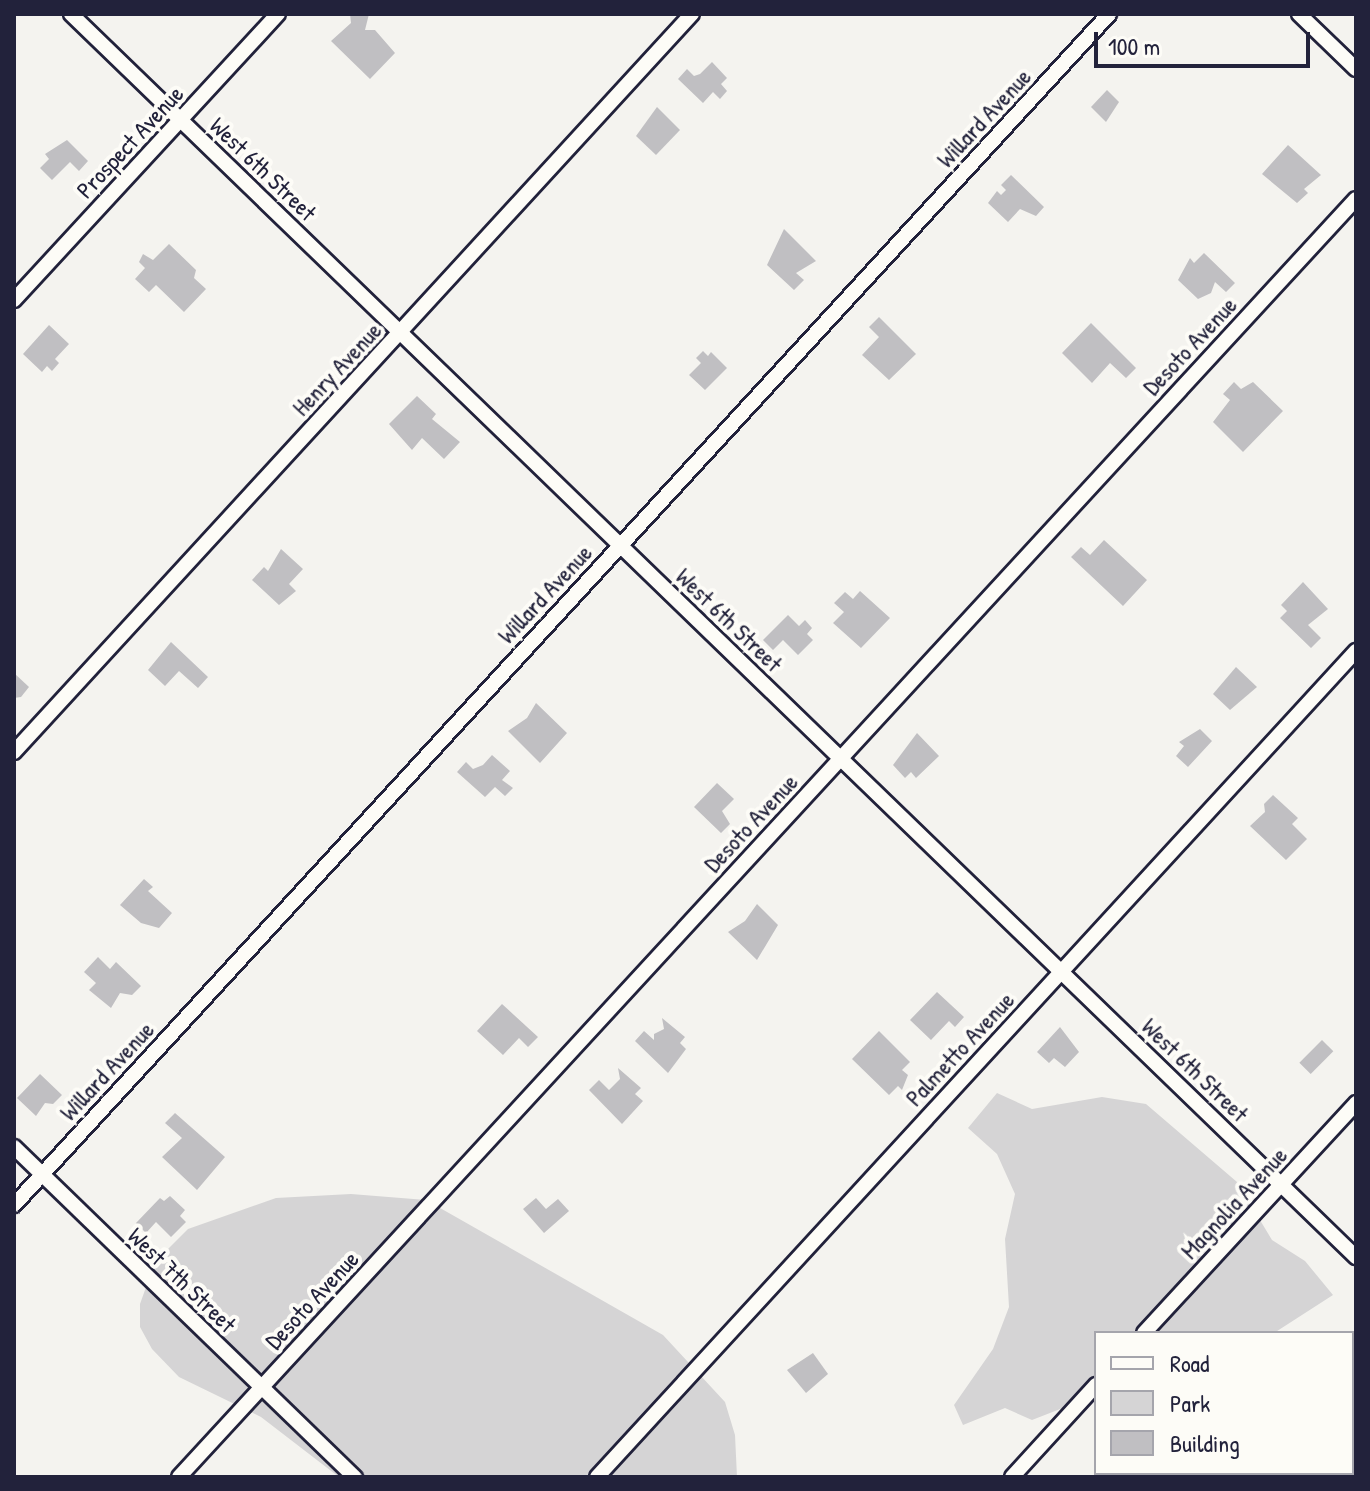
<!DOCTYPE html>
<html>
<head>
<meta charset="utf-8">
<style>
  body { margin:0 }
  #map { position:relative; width:1370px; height:1491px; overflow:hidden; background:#f4f3ef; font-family:"Patrick Hand",sans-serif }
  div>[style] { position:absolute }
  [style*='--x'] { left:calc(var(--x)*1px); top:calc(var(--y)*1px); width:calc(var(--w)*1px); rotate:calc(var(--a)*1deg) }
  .green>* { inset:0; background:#d5d4d5 }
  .building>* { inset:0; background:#c0bfc2; transform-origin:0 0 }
  .roads { filter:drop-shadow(2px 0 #22223b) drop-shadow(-2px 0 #22223b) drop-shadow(0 2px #22223b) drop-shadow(0 -2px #22223b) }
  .minor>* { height:14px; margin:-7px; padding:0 7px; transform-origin:7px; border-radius:7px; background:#fdfcf7 }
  span { translate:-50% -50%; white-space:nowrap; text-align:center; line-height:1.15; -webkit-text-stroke:8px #fdfcf7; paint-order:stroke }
  .street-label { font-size:24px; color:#22223b }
  .frame { position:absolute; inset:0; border:16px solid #22223b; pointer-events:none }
  .legend { position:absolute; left:1094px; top:1331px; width:260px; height:144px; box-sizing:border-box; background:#fdfcf7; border:2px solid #a5a5ac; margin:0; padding:10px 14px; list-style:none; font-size:24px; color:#22223b }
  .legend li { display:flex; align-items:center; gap:16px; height:40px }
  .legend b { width:40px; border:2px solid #a5a5ac }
  .scale { position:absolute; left:1094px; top:32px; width:216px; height:36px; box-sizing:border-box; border:4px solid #22223b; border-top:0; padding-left:10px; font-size:24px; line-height:28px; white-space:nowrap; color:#22223b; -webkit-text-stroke:6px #fdfcf7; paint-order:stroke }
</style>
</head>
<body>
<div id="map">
  <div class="green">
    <i style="clip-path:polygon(997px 1093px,1032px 1109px,1102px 1097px,1146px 1104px,1237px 1182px,1272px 1240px,1305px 1261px,1333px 1295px,1274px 1333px,1096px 1333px,1096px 1388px,1073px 1404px,1032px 1420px,1005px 1408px,963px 1425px,954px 1405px,993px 1349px,1009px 1307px,1005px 1239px,1015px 1194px,997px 1154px,968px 1128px)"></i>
    <i style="clip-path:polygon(351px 1194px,426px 1200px,663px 1335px,725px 1402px,735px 1435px,737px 1477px,339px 1477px,261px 1417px,179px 1377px,152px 1349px,140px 1327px,140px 1304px,155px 1262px,188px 1229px,276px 1198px)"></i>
  </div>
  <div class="building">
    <i style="clip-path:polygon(350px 14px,369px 14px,365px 30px,375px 30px,395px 53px,370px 79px,331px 41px,351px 23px)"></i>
    <i style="clip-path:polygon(712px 62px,727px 78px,721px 84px,727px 91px,720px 99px,713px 92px,703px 103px,678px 79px,687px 69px,694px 76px,700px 74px)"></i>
    <i style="clip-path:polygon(1107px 90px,1119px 102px,1106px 122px,1091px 107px)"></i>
    <i style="clip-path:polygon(657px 107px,680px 130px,656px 155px,636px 136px)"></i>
    <i style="clip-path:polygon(67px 140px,88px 161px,79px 171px,70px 162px,52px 180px,40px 168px,49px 159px,45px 154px)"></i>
    <i style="clip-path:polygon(1288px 145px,1321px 175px,1304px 189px,1308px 193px,1297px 203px,1262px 174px)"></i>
    <i style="clip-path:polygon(1011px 175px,1044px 207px,1036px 216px,1020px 209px,1008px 222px,988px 203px,997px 191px,1001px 195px,1006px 190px,1001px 185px)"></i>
    <i style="clip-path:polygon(784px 229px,816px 261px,796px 273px,804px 280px,794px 290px,767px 265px)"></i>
    <i style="clip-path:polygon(169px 244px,196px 270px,194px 278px,206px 289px,184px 312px,156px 285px,149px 292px,135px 279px,145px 268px,139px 262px,143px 254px,153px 260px)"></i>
    <i style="clip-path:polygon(1204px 253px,1235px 283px,1226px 292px,1215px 282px,1211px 293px,1198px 299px,1178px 280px,1190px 258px,1194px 263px)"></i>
    <i style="clip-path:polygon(879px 317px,916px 354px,889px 380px,862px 355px,879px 337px,869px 327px)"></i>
    <i style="clip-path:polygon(1091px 323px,1136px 368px,1126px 378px,1110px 363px,1092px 383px,1062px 353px)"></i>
    <i style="clip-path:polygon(49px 325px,69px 344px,55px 359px,59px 363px,52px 371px,47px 366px,42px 372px,23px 354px)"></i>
    <i style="clip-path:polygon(703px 351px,708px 356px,711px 352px,727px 368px,705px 390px,689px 375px,701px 363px,696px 358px)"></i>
    <i style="clip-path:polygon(1234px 382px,1241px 389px,1253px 382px,1283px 411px,1243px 452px,1213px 422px,1230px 400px,1223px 394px)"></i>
    <i style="clip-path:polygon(417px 396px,436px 414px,432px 419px,460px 442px,444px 459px,422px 438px,412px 450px,389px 424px)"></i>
    <i style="clip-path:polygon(1104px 540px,1147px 580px,1123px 606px,1071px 557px,1081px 547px,1090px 555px)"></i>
    <i style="clip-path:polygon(281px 549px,303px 569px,289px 584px,296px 591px,279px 605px,252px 580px,264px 567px,268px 571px)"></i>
    <i style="clip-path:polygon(1303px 582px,1328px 609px,1308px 625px,1321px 638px,1311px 648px,1280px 618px,1287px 611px,1281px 605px)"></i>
    <i style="clip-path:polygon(860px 591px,890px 618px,861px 648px,833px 623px,844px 612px,834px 603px,845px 592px,853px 599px)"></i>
    <i style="clip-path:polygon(788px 615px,799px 626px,805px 620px,812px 628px,807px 634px,813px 640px,798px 655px,783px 640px,773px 650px,763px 640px)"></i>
    <i style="clip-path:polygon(171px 642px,208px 677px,198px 688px,179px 671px,165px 686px,148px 670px)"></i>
    <i style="clip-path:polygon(1236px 667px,1257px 687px,1230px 710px,1213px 694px)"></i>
    <i style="clip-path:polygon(14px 673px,29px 687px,21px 697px,14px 698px)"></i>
    <i style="clip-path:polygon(536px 703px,567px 733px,540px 763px,508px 731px,527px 718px)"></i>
    <i style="clip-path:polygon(1200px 729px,1212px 741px,1188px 767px,1176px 756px,1184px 746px,1179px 742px)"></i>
    <i style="clip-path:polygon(917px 733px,939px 756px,916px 778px,911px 772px,905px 778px,893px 765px)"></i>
    <i style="clip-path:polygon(492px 755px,510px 771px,502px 780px,513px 788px,505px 796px,495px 787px,485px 797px,457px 772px,466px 762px,473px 769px,483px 765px)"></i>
    <i style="clip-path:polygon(717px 783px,734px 799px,722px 811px,730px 824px,721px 833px,694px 807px)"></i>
    <i style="clip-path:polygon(1273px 795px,1298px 818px,1292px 824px,1307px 839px,1286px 860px,1250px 826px,1265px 812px,1264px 804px)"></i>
    <i style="clip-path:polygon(144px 879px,153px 887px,148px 891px,172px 913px,159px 928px,141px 923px,120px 905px)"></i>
    <i style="clip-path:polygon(757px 904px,778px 925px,757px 960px,728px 932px,745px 921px)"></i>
    <i style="clip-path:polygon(98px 957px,110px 969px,116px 962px,141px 986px,132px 995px,120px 993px,111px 1008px,89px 990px,96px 983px,84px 972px)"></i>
    <i style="clip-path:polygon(937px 992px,964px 1017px,955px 1027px,949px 1021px,931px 1040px,910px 1020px)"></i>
    <i style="clip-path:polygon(502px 1004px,538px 1037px,528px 1047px,519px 1038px,503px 1055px,477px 1031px)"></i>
    <i style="clip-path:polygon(662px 1018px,685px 1037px,680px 1043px,686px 1049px,668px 1073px,635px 1041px,644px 1031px,654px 1040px,654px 1034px,664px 1029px)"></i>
    <i style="clip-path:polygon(1060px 1027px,1079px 1052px,1065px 1067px,1054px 1058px,1049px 1063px,1037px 1052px)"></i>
    <i style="clip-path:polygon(879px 1031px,910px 1062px,902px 1070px,908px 1075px,902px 1090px,898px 1086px,889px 1095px,852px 1059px)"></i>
    <i style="left:1322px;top:1040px;width:16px;height:32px;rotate:45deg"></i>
    <i style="clip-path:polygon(618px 1068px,641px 1088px,635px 1094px,643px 1101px,622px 1124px,589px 1090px,599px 1080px,609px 1090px,620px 1079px)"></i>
    <i style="clip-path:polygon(40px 1074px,62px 1095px,53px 1104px,45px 1103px,36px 1116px,17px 1098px)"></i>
    <i style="clip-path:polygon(175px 1113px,225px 1157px,197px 1190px,162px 1157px,182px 1138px,165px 1123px)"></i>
    <i style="clip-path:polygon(170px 1196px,185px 1210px,180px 1216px,186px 1222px,171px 1237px,156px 1222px,146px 1233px,136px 1223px,160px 1198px,164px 1201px)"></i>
    <i style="clip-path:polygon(536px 1198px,546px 1209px,558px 1199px,569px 1211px,544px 1233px,523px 1209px)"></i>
    <i style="clip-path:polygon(813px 1353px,828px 1374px,806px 1393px,787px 1370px)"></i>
  </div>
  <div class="roads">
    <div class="minor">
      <i style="--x:71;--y:14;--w:1788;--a:44.05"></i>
      <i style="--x:1299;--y:14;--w:79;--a:44"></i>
      <i style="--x:14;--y:300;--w:389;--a:-47.3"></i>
      <i style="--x:14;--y:752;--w:1002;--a:-47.43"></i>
      <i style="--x:14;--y:1147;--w:475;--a:44.1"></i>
      <i style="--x:14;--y:1205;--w:1618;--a:-47.4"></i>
      <i style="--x:1144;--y:1333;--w:313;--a:-47.3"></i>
      <i style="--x:179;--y:1477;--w:1737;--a:-47.36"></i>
      <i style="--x:597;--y:1477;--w:1122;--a:-47.42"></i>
      <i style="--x:1012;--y:1477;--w:125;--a:-47.6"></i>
    </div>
  </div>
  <div class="street-label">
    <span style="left:984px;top:118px;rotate:-47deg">Willard Avenue</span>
    <span style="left:130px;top:142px;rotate:-47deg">Prospect Avenue</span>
    <span style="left:263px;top:169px;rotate:44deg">West 6th Street</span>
    <span style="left:1190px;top:346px;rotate:-47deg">Desoto Avenue</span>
    <span style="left:337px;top:369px;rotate:-47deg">Henry Avenue</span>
    <span style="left:545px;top:594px;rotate:-47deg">Willard Avenue</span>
    <span style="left:729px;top:620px;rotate:44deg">West 6th Street</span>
    <span style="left:751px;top:823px;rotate:-47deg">Desoto Avenue</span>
    <span style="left:960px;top:1049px;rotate:-47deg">Palmetto Avenue</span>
    <span style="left:1195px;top:1070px;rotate:44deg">West 6th Street</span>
    <span style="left:107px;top:1071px;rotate:-47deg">Willard Avenue</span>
    <span style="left:1234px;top:1203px;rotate:-47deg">Magnolia Avenue</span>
    <span style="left:182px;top:1280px;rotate:44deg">West 7th Street</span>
    <span style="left:312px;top:1300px;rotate:-47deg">Desoto Avenue</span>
  </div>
  <div class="frame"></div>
  <ul class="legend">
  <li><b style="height:10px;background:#fdfcf7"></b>Road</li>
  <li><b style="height:22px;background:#d5d4d5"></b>Park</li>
  <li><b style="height:22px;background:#c0bfc2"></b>Building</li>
  </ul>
  <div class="scale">100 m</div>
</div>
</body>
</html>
